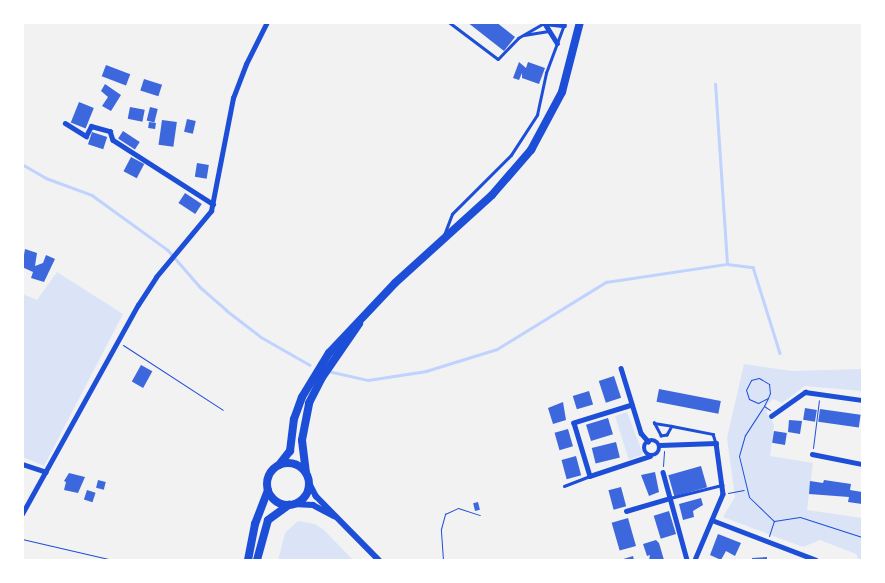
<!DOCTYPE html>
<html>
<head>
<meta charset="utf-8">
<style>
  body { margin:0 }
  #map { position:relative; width:885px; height:583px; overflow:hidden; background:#f2f2f2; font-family:"Exo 2",sans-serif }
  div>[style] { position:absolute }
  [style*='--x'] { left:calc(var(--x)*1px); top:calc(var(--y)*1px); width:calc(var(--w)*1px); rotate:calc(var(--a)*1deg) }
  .green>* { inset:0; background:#dbe4f7 }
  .stream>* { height:2.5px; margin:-1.25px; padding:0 1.25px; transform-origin:1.25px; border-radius:1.25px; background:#bfd3fe }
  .building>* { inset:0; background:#3d67dc; transform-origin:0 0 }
  .path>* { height:1px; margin:-0.5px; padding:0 0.5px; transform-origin:0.5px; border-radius:0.5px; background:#1d4ed8 }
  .service>* { height:2.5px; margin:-1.25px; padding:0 1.25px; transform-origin:1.25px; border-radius:1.25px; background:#1d4ed8 }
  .minor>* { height:4.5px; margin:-2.25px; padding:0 2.25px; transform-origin:2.25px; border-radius:2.25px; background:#1d4ed8 }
  .minor>.ring { margin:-2.25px; padding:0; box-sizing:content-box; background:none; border:4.5px solid #1d4ed8; border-radius:50% }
  .tertiary>* { height:5.5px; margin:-2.75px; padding:0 2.75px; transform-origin:2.75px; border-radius:2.75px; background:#1d4ed8 }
  .primary>* { height:8px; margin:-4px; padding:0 4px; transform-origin:4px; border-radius:4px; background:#1d4ed8 }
  .primary>.ring { margin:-4px; padding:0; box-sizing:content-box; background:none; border:8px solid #1d4ed8; border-radius:50% }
  span { translate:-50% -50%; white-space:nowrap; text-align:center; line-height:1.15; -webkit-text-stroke:5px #fff; paint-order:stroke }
  .frame { position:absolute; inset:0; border:24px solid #fff; pointer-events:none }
</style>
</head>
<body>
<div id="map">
  <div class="green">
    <i style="clip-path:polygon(57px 272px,123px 314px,44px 466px,23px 457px,23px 294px,37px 300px)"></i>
    <i style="clip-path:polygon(744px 364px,792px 371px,862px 369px,862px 391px,805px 386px,782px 403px,773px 399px,767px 405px,767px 413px,774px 425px,770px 456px,813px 463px,807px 510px,862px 518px,862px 560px,859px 560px,856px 554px,820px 540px,803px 547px,723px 517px,735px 497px,727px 438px)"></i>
    <i style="clip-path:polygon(627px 412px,643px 454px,629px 460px,615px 416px)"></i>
    <i style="clip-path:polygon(298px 521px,315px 524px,324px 530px,353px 560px,278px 560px,285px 533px)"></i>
  </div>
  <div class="stream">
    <i style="--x:22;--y:164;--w:28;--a:30"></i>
    <i style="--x:46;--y:178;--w:49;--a:20.3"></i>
    <i style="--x:92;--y:195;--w:94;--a:35.9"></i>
    <i style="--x:168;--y:250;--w:49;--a:49.1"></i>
    <i style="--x:200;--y:287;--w:35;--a:41"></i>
    <i style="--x:226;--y:310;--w:44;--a:37.6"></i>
    <i style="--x:261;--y:337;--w:56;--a:29.7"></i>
    <i style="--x:727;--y:264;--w:26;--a:7"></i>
    <i style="--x:753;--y:267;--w:90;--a:72.6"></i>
    <i style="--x:328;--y:371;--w:41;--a:12.7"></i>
    <i style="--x:368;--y:380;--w:59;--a:-8.8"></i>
    <i style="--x:426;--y:371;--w:74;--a:-17.2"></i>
    <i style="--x:497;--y:349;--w:128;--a:-31.6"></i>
    <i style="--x:606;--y:282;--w:122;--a:-8.5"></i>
    <i style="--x:727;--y:264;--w:180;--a:-93.8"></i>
  </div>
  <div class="building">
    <i style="clip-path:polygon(467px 22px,496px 22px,515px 37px,504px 51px)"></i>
    <i style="clip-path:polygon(519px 62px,526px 68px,528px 62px,545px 68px,539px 84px,522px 78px,522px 73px,519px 80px,513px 78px)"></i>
    <i style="left:106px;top:65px;width:26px;height:12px;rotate:21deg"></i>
    <i style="left:144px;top:79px;width:19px;height:12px;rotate:18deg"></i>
    <i style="clip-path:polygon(105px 84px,121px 95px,111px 111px,102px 106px,108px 97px,101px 91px)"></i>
    <i style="left:79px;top:102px;width:16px;height:22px;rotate:22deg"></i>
    <i style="left:130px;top:107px;width:15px;height:12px;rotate:11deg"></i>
    <i style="left:150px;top:107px;width:8px;height:14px;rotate:14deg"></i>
    <i style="left:187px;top:119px;width:9px;height:13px;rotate:13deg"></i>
    <i style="left:162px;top:120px;width:15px;height:25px;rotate:8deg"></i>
    <i style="left:149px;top:122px;width:7px;height:6px;rotate:8deg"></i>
    <i style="left:123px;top:131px;width:20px;height:9px;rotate:33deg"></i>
    <i style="left:92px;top:132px;width:16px;height:13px;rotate:18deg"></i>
    <i style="left:131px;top:157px;width:15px;height:16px;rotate:28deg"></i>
    <i style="left:197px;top:163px;width:12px;height:14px;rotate:9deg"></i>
    <i style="left:185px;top:193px;width:20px;height:12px;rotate:33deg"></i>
    <i style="clip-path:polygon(25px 249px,37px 253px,35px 266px,43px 263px,46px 255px,55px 259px,44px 282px,31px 278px,33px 272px,22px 267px)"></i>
    <i style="left:141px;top:365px;width:13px;height:19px;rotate:29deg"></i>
    <i style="left:614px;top:376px;width:23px;height:16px;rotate:72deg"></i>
    <i style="left:659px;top:389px;width:63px;height:13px;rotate:11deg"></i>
    <i style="left:589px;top:391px;width:14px;height:17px;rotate:73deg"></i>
    <i style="clip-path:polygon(563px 402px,566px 420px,553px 424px,548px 408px)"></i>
    <i style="left:805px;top:408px;width:12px;height:12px;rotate:9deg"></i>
    <i style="left:820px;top:409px;width:41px;height:13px;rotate:8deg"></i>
    <i style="left:608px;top:418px;width:17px;height:23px;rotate:73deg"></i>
    <i style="clip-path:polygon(789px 420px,802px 421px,800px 434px,788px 432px)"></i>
    <i style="left:568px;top:429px;width:18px;height:14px;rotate:74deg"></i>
    <i style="left:774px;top:431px;width:13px;height:12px;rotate:9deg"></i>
    <i style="left:616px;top:442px;width:16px;height:25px;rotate:76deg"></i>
    <i style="left:576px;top:456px;width:20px;height:15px;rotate:75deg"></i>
    <i style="left:701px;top:466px;width:22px;height:34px;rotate:74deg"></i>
    <i style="clip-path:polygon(655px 472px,659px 492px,649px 496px,641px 475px)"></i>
    <i style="clip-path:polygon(69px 473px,85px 477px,78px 493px,64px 490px,66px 482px,64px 481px)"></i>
    <i style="left:98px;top:480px;width:8px;height:8px;rotate:14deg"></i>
    <i style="clip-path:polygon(824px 480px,851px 484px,850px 490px,862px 492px,862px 504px,848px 502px,849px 497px,809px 494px,810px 481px,823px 483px)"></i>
    <i style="left:621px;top:487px;width:20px;height:13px;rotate:75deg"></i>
    <i style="left:87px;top:490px;width:9px;height:10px;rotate:18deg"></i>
    <i style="clip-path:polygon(701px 498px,703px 505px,693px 511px,694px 517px,683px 520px,679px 504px)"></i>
    <i style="left:478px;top:502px;width:8px;height:5px;rotate:76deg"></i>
    <i style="left:669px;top:511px;width:24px;height:16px;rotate:73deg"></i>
    <i style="left:628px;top:518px;width:29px;height:17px;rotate:74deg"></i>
    <i style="clip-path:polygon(718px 534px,741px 543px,735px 556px,726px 551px,721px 560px,710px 555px)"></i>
    <i style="clip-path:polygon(656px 540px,659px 543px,664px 560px,649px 560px,650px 555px,647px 556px,643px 544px)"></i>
    <i style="clip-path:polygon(633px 556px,634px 560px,620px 560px)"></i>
    <i style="clip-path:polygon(767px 557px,767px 560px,752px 560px,752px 558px)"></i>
  </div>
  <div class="path">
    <i style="--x:123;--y:345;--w:119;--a:33"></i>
    <i style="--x:768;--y:398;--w:11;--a:153"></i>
    <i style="--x:758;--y:403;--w:10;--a:-156"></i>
    <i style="--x:749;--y:399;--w:9;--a:-108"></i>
    <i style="--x:746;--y:390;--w:11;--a:-63"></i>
    <i style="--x:751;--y:380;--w:8;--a:-14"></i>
    <i style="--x:759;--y:378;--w:12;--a:31"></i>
    <i style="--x:769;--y:384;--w:9;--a:84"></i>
    <i style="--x:770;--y:393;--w:5;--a:112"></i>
    <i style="--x:768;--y:398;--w:9;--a:117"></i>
    <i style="--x:764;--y:406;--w:7;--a:34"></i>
    <i style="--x:764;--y:406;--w:35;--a:123"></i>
    <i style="--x:745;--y:435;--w:22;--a:106"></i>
    <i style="--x:739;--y:456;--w:42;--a:76.3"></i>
    <i style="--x:749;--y:497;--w:35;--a:44"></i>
    <i style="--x:774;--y:521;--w:26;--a:-9"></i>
    <i style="--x:800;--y:517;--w:65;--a:17.9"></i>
    <i style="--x:813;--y:448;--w:48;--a:-82.9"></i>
    <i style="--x:663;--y:466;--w:15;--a:-86"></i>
    <i style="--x:728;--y:493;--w:16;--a:-11"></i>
    <i style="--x:769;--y:536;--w:16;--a:-72"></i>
    <i style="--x:22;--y:539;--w:92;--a:13.1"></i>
    <i style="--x:443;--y:560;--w:31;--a:-94"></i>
    <i style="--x:441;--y:529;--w:16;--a:-75"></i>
    <i style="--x:445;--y:514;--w:14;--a:-25"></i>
    <i style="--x:458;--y:508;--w:23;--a:18"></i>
  </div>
  <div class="service">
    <i style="--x:449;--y:22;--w:61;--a:37.1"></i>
    <i style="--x:498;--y:59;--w:29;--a:-46"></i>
    <i style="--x:518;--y:38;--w:30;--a:-30"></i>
    <i style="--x:524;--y:35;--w:26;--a:-9"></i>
    <i style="--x:444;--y:235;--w:22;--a:-69"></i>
    <i style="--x:452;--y:214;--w:83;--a:-45"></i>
    <i style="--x:511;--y:155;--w:48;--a:-57"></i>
    <i style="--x:537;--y:115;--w:43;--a:-77.9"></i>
    <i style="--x:546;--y:73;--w:54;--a:-69.6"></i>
    <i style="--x:672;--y:426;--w:10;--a:119"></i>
    <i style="--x:667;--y:435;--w:6;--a:171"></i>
    <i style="--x:661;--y:436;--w:15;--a:-118"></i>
    <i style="--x:654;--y:423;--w:18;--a:9"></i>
    <i style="--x:672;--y:426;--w:42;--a:11"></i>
    <i style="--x:713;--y:434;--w:9;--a:72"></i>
    <i style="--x:564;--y:486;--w:28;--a:-21"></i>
    <i style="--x:670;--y:498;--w:54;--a:-14"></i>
  </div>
  <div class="minor">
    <i style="--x:544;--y:22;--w:25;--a:58"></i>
    <i style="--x:544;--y:23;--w:20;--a:6"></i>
    <i style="--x:65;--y:123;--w:25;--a:32"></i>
    <i style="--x:86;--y:136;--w:11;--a:-63"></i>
    <i style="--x:91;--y:126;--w:20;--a:15"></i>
    <i style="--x:110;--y:131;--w:9;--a:72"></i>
    <i style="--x:113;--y:140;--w:119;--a:32.6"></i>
    <i style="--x:621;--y:368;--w:68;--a:72.9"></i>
    <i style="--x:641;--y:433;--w:11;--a:49"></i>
    <i style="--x:632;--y:405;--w:61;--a:162.8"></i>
    <i style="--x:574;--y:423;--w:55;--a:73.2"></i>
    <i style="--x:590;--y:476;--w:63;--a:-18.4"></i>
    <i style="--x:771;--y:416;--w:42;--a:-35.2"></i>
    <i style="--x:805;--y:392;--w:58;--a:8"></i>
    <i class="ring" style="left:644px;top:440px;width:11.5px;height:11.5px"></i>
    <i style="--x:660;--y:445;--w:56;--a:-2"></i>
    <i style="--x:716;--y:443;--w:51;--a:82.2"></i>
    <i style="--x:723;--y:494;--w:72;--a:113"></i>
    <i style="--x:812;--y:454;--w:51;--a:11.3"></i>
    <i style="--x:22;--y:464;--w:25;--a:18"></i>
    <i style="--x:663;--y:472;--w:91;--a:74.7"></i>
    <i style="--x:626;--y:511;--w:46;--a:-16.5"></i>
    <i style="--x:22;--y:514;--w:239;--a:-61"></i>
    <i style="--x:138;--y:305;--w:33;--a:-57"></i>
    <i style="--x:156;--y:277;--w:86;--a:-50.2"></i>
    <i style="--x:211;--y:211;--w:115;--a:-79"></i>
    <i style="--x:233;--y:98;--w:36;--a:-69"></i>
    <i style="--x:246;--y:64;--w:47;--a:-63.4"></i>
    <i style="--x:712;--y:520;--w:111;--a:21"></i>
  </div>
  <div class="tertiary">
    <i style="--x:309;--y:482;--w:16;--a:63"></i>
    <i style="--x:316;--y:496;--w:90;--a:45.5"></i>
    <i style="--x:293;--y:504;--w:20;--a:3"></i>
    <i style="--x:313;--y:505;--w:24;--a:28"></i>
  </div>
  <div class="primary">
    <i class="ring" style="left:267px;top:463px;width:34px;height:34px"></i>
    <i style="--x:279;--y:465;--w:18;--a:-52"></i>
    <i style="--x:290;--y:451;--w:32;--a:-83"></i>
    <i style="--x:294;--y:419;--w:23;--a:-70"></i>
    <i style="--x:302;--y:397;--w:52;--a:-58.5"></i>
    <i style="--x:329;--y:353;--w:96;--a:-46.7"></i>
    <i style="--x:395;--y:283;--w:131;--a:-42.2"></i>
    <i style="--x:492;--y:195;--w:60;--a:-49.1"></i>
    <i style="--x:531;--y:150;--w:66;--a:-61.9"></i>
    <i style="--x:562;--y:92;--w:72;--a:-75.6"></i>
    <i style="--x:306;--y:473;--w:33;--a:-97"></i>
    <i style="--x:302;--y:440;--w:38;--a:-79"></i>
    <i style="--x:309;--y:403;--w:27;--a:-63"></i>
    <i style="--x:321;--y:379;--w:67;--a:-55.4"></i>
    <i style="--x:248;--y:560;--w:37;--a:-79"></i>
    <i style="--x:255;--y:524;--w:36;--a:-69"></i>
    <i style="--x:257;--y:560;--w:41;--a:-74.6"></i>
    <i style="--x:268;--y:520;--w:26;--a:-36"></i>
  </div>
  <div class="frame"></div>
</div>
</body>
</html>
